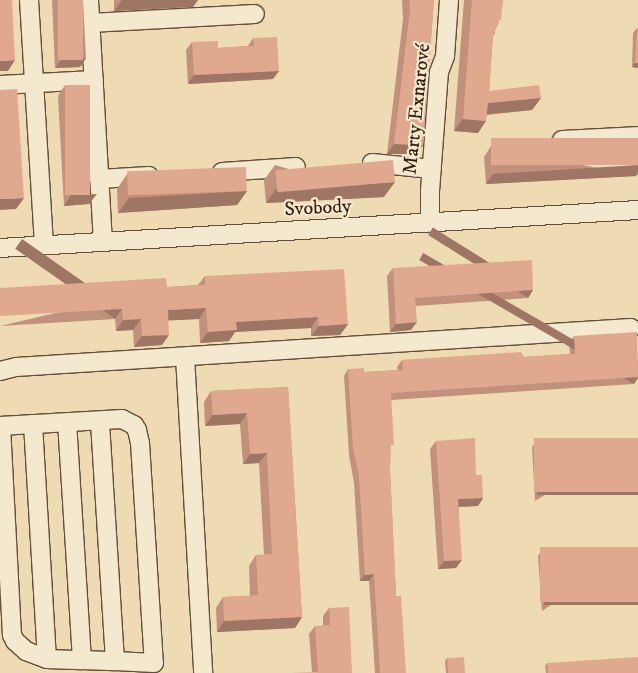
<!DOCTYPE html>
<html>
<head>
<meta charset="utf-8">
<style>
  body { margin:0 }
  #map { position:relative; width:638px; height:673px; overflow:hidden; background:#eedbb3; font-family:"IM FELL DW Pica",serif }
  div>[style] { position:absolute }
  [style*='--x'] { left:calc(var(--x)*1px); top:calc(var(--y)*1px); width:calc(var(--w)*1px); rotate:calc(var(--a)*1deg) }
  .roads { filter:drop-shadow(1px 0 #624e39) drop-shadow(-1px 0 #624e39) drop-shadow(0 1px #624e39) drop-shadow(0 -1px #624e39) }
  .minor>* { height:18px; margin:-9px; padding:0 9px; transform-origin:9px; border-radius:9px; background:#f4e8ce }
  .wall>* { inset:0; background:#c1917b }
  .shaded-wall>* { inset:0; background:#9d7664; transform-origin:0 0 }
  .building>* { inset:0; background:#e0a98f; transform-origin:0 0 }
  span { translate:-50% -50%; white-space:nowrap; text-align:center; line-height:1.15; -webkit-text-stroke:4.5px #f4e8ce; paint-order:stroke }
  .street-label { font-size:20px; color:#341f10 }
</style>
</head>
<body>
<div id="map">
  <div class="roads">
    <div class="minor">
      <i style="--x:29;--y:0;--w:245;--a:86.5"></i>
      <i style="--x:89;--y:0;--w:242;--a:86.7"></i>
      <i style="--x:90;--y:23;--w:165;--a:-3.1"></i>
      <i style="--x:0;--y:85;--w:94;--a:-3"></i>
      <i style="--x:562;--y:140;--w:76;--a:-3"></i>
      <i style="--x:372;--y:163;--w:60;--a:5.7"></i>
      <i style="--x:222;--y:172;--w:74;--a:-3.9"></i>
      <i style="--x:99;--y:179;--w:50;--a:-3.4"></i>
      <i style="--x:430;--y:223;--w:32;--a:-90"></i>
      <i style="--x:430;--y:191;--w:119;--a:-85.7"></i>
      <i style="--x:439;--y:72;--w:17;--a:-69"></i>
      <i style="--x:445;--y:56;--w:56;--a:-85.9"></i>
      <i style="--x:0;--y:248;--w:639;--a:-3.41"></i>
      <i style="--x:185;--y:357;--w:317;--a:86.7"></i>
      <i style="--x:0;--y:371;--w:16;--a:-14"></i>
      <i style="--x:16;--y:367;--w:616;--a:-3.63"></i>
      <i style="--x:33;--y:424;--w:235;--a:86.6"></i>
      <i style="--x:47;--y:659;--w:35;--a:2"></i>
      <i style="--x:82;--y:660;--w:238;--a:-93.6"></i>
      <i style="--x:0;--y:426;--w:122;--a:-3.3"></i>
      <i style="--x:122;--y:419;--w:13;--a:27"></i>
      <i style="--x:134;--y:425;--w:6;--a:59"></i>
      <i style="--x:137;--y:430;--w:13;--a:77"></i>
      <i style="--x:140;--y:443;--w:220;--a:86.4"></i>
      <i style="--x:154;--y:663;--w:39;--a:-177"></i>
      <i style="--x:1;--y:426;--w:209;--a:87"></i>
      <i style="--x:12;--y:635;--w:7;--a:63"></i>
      <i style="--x:15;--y:641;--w:15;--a:42"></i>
      <i style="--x:26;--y:651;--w:22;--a:21"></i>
      <i style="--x:82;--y:660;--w:33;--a:2"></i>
      <i style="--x:115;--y:661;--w:241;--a:-93.6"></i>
    </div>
  </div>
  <div class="wall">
    <i style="clip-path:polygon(52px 0,83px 0,86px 58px,80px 67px,55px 68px)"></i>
    <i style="clip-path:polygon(114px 0,198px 0,193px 7px,114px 11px)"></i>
    <i style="clip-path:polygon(402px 0,434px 0,423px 145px,416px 154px,387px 154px,403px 19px)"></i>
    <i style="clip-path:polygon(464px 0,503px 0,498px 24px,495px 30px,495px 33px,493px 36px,489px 91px,541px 98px,532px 110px,487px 115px,478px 133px,454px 131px)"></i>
    <i style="clip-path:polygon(637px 28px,638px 28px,638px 68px,632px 67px,633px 33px)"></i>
    <i style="clip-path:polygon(253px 38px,279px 71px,273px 79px,188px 84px,186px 50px,192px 42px,218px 48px,248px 46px)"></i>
    <i style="clip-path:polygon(65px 85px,89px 204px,64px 206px,58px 96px)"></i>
    <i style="clip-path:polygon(491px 146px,636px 176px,486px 184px,484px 157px)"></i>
    <i style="clip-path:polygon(275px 165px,384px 197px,266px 203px,264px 180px)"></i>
    <i style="clip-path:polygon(127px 174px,247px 191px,237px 205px,118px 213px,117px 189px)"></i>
    <i style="clip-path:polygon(393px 268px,533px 290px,528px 298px,416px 306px,411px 330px,390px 332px,387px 276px)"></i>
    <i style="clip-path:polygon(205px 276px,348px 324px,340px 335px,311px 336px,311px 328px,263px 330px,235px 332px,229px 341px,200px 343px,199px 319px,168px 320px,162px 345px,134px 347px,133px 330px,116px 331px,115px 319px,0 326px,167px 287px,198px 285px)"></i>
    <i style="clip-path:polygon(574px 336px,638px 361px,638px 378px,634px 384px,391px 400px,390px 470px,396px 596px,406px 673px,375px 673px,369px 581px,360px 581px,354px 483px,349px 455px,344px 376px,348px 369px,364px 372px,398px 370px,397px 367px,402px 360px,524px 357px,570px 354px,569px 343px)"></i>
    <i style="clip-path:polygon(288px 387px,302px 617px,295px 628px,217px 632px,216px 608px,223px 597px,250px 596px,249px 566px,256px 555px,264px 555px,259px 463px,243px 464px,240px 424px,205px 426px,204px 402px,211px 391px)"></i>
    <i style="clip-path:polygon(638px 438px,535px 501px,532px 447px,534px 444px)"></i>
    <i style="clip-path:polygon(436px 441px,476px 475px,483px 498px,478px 506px,459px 507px,456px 568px,438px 569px,430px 449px)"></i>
    <i style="clip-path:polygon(638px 547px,542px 611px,538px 556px,540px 553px)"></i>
    <i style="clip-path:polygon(329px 608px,352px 673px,312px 672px,309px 634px,315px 626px,323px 626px,323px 616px)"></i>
    <i style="clip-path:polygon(447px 658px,465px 673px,446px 673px,445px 661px)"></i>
    <i style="clip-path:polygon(547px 663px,638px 673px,546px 673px,545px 666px)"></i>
  </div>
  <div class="shaded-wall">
    <i style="clip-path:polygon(122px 0,198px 0,193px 7px,114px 11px)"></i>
    <i style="clip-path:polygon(86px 58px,80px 67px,55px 68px,61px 60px)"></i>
    <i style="clip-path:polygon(15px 60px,8px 71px,0 71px,0 61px)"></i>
    <i style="clip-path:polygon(635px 63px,638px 63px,638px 68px,632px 67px)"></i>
    <i style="clip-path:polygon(279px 71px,273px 79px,188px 84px,194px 75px)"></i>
    <i style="clip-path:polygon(541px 98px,532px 110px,479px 115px,488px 103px)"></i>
    <i style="clip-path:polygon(463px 119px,486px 121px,478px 133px,454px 131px)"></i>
    <i style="clip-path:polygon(394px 144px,423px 145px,416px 154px,387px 154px)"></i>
    <i style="clip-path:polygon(638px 165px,638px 173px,636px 176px,486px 184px,493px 174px)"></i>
    <i style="clip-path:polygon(395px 182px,384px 197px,266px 203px,276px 189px)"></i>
    <i style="clip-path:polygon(247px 191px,237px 205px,118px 213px,129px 198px)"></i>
    <i style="clip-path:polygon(97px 194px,89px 204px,64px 206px,71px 195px)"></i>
    <i style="clip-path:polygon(24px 198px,16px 209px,0 210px,0 199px)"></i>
    <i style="left:533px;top:290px;width:9px;height:118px;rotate:122deg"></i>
    <i style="clip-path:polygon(206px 308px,199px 319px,160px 321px,168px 310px)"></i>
    <i style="left:122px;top:309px;width:12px;height:122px;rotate:125deg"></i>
    <i style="clip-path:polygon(318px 317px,311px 328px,235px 332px,229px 341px,200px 343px,208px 332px,236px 322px)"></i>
    <i style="clip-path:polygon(141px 319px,133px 330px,116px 331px,123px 320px)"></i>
    <i style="clip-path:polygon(417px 322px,411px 330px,390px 332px,396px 324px)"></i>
    <i style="clip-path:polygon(348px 324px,340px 335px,311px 336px,319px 326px)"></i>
    <i style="clip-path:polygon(169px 335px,162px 345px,134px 347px,142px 336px)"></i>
    <i style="left:638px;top:377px;width:8px;height:248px;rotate:120deg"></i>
    <i style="clip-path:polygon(247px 413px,240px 424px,205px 426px,213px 415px)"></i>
    <i style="clip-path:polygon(267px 453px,259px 463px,243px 464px,250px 454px)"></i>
    <i style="left:638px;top:492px;width:3px;height:101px;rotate:90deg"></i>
    <i style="clip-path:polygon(483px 498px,478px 506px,453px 507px,458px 499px)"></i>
    <i style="clip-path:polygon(462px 560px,456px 568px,438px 569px,444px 561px)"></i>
    <i style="clip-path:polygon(374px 574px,369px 581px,360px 581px,365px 575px)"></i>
    <i style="left:638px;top:602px;width:3px;height:94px;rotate:90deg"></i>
    <i style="clip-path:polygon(302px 617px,295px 628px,217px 632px,224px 621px)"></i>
  </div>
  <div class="building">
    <i style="clip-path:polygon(0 0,12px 0,15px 60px,0 61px)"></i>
    <i style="left:58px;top:0;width:25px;height:60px"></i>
    <i style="clip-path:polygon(409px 0,434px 0,423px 145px,394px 144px,410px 10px)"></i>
    <i style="clip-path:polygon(472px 0,503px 0,501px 20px,499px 20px,498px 25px,496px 25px,495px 33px,493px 33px,489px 91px,539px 85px,541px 98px,488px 103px,486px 121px,463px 119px)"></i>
    <i style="clip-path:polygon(637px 28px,638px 28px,638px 63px,635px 63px)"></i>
    <i style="clip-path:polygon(277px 37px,279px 71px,194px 75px,192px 42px,218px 41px,218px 48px,254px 46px,253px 38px)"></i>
    <i style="left:65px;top:85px;width:25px;height:110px"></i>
    <i style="clip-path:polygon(17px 89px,24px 198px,0 199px,0 90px)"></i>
    <i style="left:638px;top:138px;width:27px;height:147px;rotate:90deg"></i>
    <i style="left:393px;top:160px;width:22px;height:118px;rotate:85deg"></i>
    <i style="left:246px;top:167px;width:24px;height:119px;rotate:88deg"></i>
    <i style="clip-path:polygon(532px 260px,533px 290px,415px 298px,417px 322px,396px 324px,393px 268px)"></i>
    <i style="clip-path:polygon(344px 269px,348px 324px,319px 326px,318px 317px,270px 320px,236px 322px,237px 330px,208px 332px,206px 308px,168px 310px,169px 335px,142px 336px,141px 319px,123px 320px,122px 309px,0 316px,0 288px,166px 278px,167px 287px,205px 285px,205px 276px)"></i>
    <i style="clip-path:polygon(637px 332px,638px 377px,391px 393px,394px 445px,391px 445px,390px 470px,396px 596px,401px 596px,406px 673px,380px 673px,374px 574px,365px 575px,359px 476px,353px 448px,348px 369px,364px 368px,364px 372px,403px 370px,402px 360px,415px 359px,521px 352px,524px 357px,575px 354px,574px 336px)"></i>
    <i style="clip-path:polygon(288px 387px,302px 617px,224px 621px,223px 597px,258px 595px,256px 555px,272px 554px,267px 453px,250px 454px,247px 413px,213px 415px,211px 391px)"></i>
    <i style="clip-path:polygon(475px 438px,476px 475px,482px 475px,483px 498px,458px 499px,462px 560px,444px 561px,436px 441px)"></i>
    <i style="left:638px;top:438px;width:54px;height:104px;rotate:90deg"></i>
    <i style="left:638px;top:547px;width:55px;height:98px;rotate:90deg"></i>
    <i style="clip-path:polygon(349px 607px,352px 673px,290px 673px,318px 672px,315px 626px,330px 625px,329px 608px)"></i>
    <i style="left:464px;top:657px;width:16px;height:17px;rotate:86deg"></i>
    <i style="clip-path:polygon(638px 657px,638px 673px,548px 673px,547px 663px)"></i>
  </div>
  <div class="street-label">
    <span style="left:417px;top:109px;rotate:-84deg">Marty Exnarové</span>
    <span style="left:318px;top:208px;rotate:-3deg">Svobody</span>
  </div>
</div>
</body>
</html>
